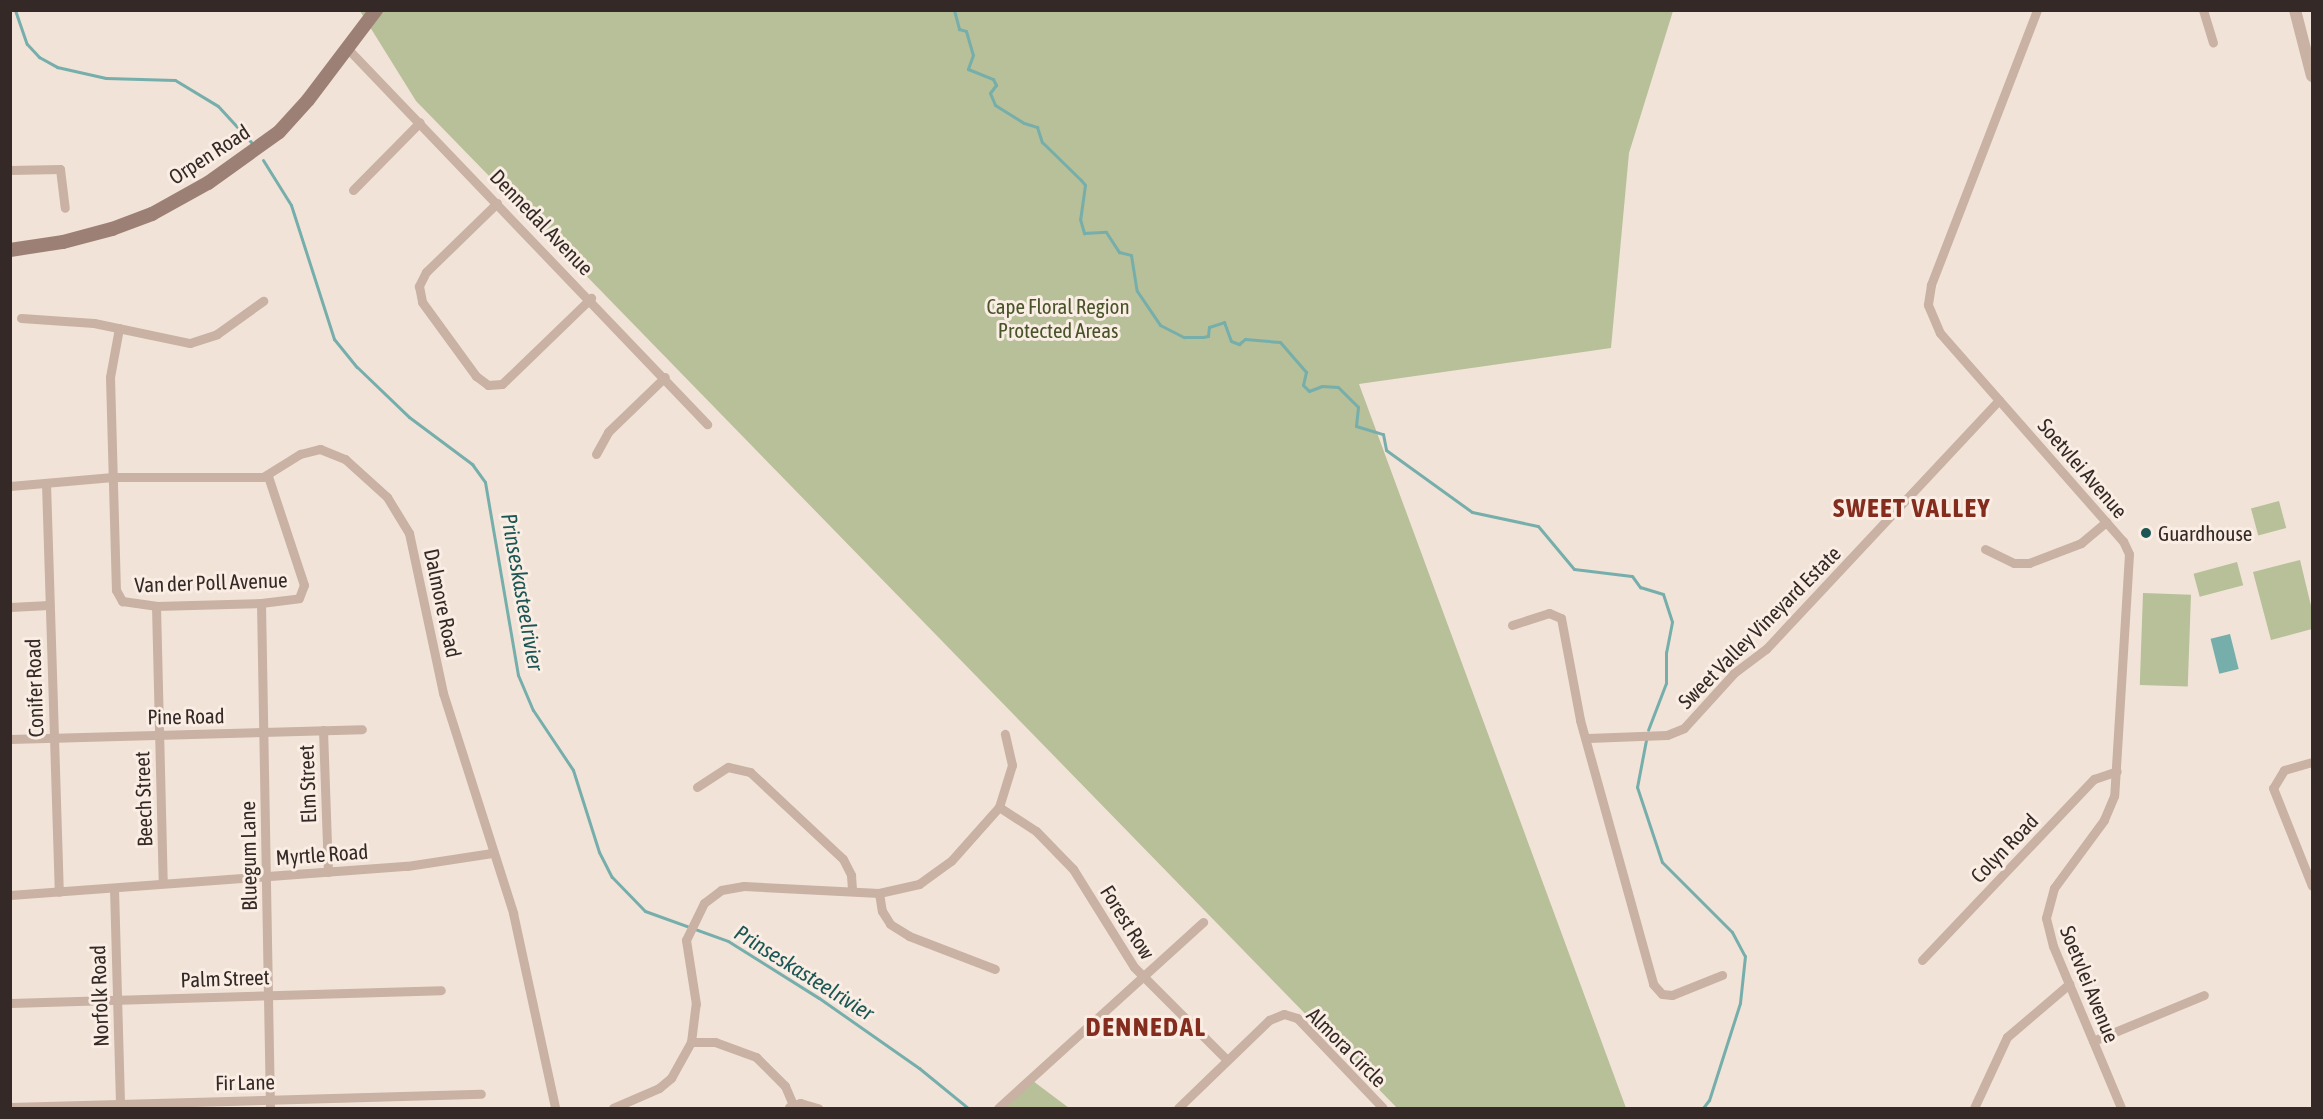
<!DOCTYPE html>
<html>
<head>
<meta charset="utf-8">
<style>
  body { margin:0 }
  #map { position:relative; width:2323px; height:1119px; overflow:hidden; background:#f1e3d8; font-family:"Asap Condensed",sans-serif }
  div>[style] { position:absolute }
  [style*='--x'] { left:calc(var(--x)*1px); top:calc(var(--y)*1px); width:calc(var(--w)*1px); rotate:calc(var(--a)*1deg) }
  .green>* { inset:0; background:#b7c098; transform-origin:0 0 }
  .water>* { inset:0; background:#76aeab; transform-origin:0 0 }
  .stream>* { height:3px; margin:-1.5px; padding:0 1.5px; transform-origin:1.5px; border-radius:1.5px; background:#76aeab }
  .minor>* { height:9px; margin:-4.5px; padding:0 4.5px; transform-origin:4.5px; border-radius:4.5px; background:#c9b1a4 }
  .tertiary>* { height:12px; margin:-6px; padding:0 6px; transform-origin:6px; border-radius:6px; background:#c9b1a4 }
  .secondary>* { height:14px; margin:-7px; padding:0 7px; transform-origin:7px; border-radius:7px; background:#9d8075 }
  .dots>* { width:16px; height:16px; translate:-50% -50%; box-sizing:border-box; border:3px solid #f9ede4; border-radius:50% }
  span { translate:-50% -50%; white-space:nowrap; text-align:center; line-height:1.15; -webkit-text-stroke:6px #f9ede4; paint-order:stroke }
  .street-label { font-size:21px; color:#342926 }
  .park-label { font-size:21px; color:#485329 }
  .poi-label { font-size:21px; color:#342926 }
  .left { translate:0 -50%; text-align:left }
  .water-label { font-size:22px; color:#1b5654; font-style:italic }
  .district-label { font-size:27px; color:#842c1e; font-weight:700; letter-spacing:1.5px }
  .frame { position:absolute; inset:0; border:12px solid #342926; pointer-events:none }
</style>
</head>
<body>
<div id="map">
  <div class="green">
    <i style="clip-path:polygon(360px 11px,1673px 11px,1629px 153px,1611px 348px,1359px 384px,1626px 1108px,1397px 1108px,416px 101px)"></i>
    <i style="left:2279px;top:501px;width:28px;height:29px;rotate:75deg"></i>
    <i style="clip-path:polygon(2300px 560px,2312px 610px,2312px 629px,2271px 640px,2253px 572px)"></i>
    <i style="left:2237px;top:562px;width:24px;height:45px;rotate:75deg"></i>
    <i style="left:2143px;top:593px;width:48px;height:92px;rotate:2deg"></i>
    <i style="clip-path:polygon(1029px 1078px,1069px 1108px,998px 1108px)"></i>
  </div>
  <div class="water">
    <i style="left:2230px;top:634px;width:36px;height:20px;rotate:76deg"></i>
  </div>
  <div class="stream">
    <i style="--x:15;--y:10;--w:36;--a:71"></i>
    <i style="--x:27;--y:44;--w:18;--a:47"></i>
    <i style="--x:39;--y:57;--w:21;--a:29"></i>
    <i style="--x:57;--y:67;--w:50;--a:12.7"></i>
    <i style="--x:106;--y:78;--w:69;--a:1.7"></i>
    <i style="--x:175;--y:80;--w:50;--a:31.2"></i>
    <i style="--x:218;--y:106;--w:49;--a:47.5"></i>
    <i style="--x:954;--y:10;--w:20;--a:75"></i>
    <i style="--x:959;--y:29;--w:7;--a:16"></i>
    <i style="--x:966;--y:31;--w:25;--a:74"></i>
    <i style="--x:973;--y:55;--w:15;--a:110"></i>
    <i style="--x:968;--y:69;--w:27;--a:22"></i>
    <i style="--x:993;--y:79;--w:7;--a:63"></i>
    <i style="--x:996;--y:85;--w:10;--a:127"></i>
    <i style="--x:990;--y:93;--w:13;--a:67"></i>
    <i style="--x:995;--y:105;--w:34;--a:32"></i>
    <i style="--x:1024;--y:123;--w:14;--a:17"></i>
    <i style="--x:1037;--y:127;--w:16;--a:72"></i>
    <i style="--x:1042;--y:142;--w:54;--a:44.3"></i>
    <i style="--x:1081;--y:180;--w:6;--a:51"></i>
    <i style="--x:1085;--y:185;--w:34;--a:98"></i>
    <i style="--x:1080;--y:219;--w:15;--a:74"></i>
    <i style="--x:1084;--y:233;--w:22;--a:-3"></i>
    <i style="--x:1106;--y:232;--w:24;--a:57"></i>
    <i style="--x:1119;--y:252;--w:12;--a:14"></i>
    <i style="--x:1131;--y:255;--w:36;--a:81"></i>
    <i style="--x:1137;--y:291;--w:41;--a:55.9"></i>
    <i style="--x:1160;--y:325;--w:27;--a:27"></i>
    <i style="--x:1184;--y:337;--w:19;--a:0"></i>
    <i style="--x:1203;--y:337;--w:5;--a:-11"></i>
    <i style="--x:1208;--y:336;--w:9;--a:-84"></i>
    <i style="--x:1209;--y:327;--w:16;--a:-18"></i>
    <i style="--x:1224;--y:322;--w:20;--a:70"></i>
    <i style="--x:1231;--y:341;--w:9;--a:21"></i>
    <i style="--x:1239;--y:344;--w:8;--a:-40"></i>
    <i style="--x:1245;--y:339;--w:35;--a:5"></i>
    <i style="--x:1280;--y:342;--w:40;--a:49"></i>
    <i style="--x:1306;--y:372;--w:13;--a:103"></i>
    <i style="--x:1303;--y:385;--w:8;--a:45"></i>
    <i style="--x:1309;--y:391;--w:14;--a:-21"></i>
    <i style="--x:1322;--y:386;--w:16;--a:4"></i>
    <i style="--x:1338;--y:387;--w:28;--a:45"></i>
    <i style="--x:1358;--y:407;--w:19;--a:96"></i>
    <i style="--x:1356;--y:426;--w:28;--a:17"></i>
    <i style="--x:1383;--y:434;--w:16;--a:79"></i>
    <i style="--x:1386;--y:450;--w:106;--a:35.8"></i>
    <i style="--x:1472;--y:512;--w:67;--a:12"></i>
    <i style="--x:1538;--y:526;--w:56;--a:50.1"></i>
    <i style="--x:1574;--y:569;--w:58;--a:6.9"></i>
    <i style="--x:1632;--y:576;--w:14;--a:54"></i>
    <i style="--x:1640;--y:587;--w:24;--a:17"></i>
    <i style="--x:1663;--y:594;--w:29;--a:72"></i>
    <i style="--x:1672;--y:622;--w:31;--a:101"></i>
    <i style="--x:1666;--y:652;--w:31;--a:90"></i>
    <i style="--x:1666;--y:683;--w:50;--a:111"></i>
    <i style="--x:263;--y:160;--w:53;--a:58.1"></i>
    <i style="--x:291;--y:205;--w:141;--a:72.2"></i>
    <i style="--x:334;--y:339;--w:36;--a:51"></i>
    <i style="--x:357;--y:367;--w:72;--a:43.9"></i>
    <i style="--x:409;--y:417;--w:79;--a:36.7"></i>
    <i style="--x:472;--y:464;--w:22;--a:54"></i>
    <i style="--x:485;--y:482;--w:196;--a:80.3"></i>
    <i style="--x:518;--y:675;--w:38;--a:67"></i>
    <i style="--x:533;--y:710;--w:72;--a:56.3"></i>
    <i style="--x:573;--y:770;--w:86;--a:72.4"></i>
    <i style="--x:599;--y:852;--w:28;--a:63"></i>
    <i style="--x:612;--y:877;--w:47;--a:45.9"></i>
    <i style="--x:645;--y:911;--w:88;--a:19.9"></i>
    <i style="--x:728;--y:941;--w:107;--a:32.1"></i>
    <i style="--x:819;--y:998;--w:122;--a:35"></i>
    <i style="--x:919;--y:1068;--w:63;--a:39.2"></i>
    <i style="--x:1646;--y:740;--w:48;--a:100.8"></i>
    <i style="--x:1637;--y:787;--w:79;--a:71.6"></i>
    <i style="--x:1662;--y:862;--w:99;--a:45"></i>
    <i style="--x:1732;--y:932;--w:27;--a:62"></i>
    <i style="--x:1745;--y:956;--w:47;--a:96.1"></i>
    <i style="--x:1740;--y:1003;--w:102;--a:107.7"></i>
    <i style="--x:1709;--y:1100;--w:10;--a:127"></i>
  </div>
  <div class="minor">
    <i style="--x:2037;--y:10;--w:295;--a:111.1"></i>
    <i style="--x:1931;--y:285;--w:20;--a:99"></i>
    <i style="--x:1928;--y:305;--w:30;--a:67"></i>
    <i style="--x:1940;--y:333;--w:277;--a:48.7"></i>
    <i style="--x:2123;--y:541;--w:14;--a:65"></i>
    <i style="--x:2129;--y:554;--w:242;--a:93.5"></i>
    <i style="--x:2114;--y:796;--w:26;--a:113"></i>
    <i style="--x:2104;--y:820;--w:84;--a:126.3"></i>
    <i style="--x:2054;--y:888;--w:31;--a:105"></i>
    <i style="--x:2046;--y:918;--w:29;--a:76"></i>
    <i style="--x:2053;--y:946;--w:176;--a:67.2"></i>
    <i style="--x:2203;--y:10;--w:34;--a:73"></i>
    <i style="--x:347;--y:48;--w:521;--a:46.25"></i>
    <i style="--x:10;--y:170;--w:50;--a:-1.1"></i>
    <i style="--x:60;--y:169;--w:39;--a:83"></i>
    <i style="--x:353;--y:190;--w:95;--a:-45.4"></i>
    <i style="--x:497;--y:203;--w:99;--a:135.8"></i>
    <i style="--x:426;--y:272;--w:16;--a:117"></i>
    <i style="--x:419;--y:286;--w:16;--a:79"></i>
    <i style="--x:422;--y:302;--w:92;--a:53.9"></i>
    <i style="--x:476;--y:376;--w:15;--a:37"></i>
    <i style="--x:488;--y:385;--w:14;--a:-4"></i>
    <i style="--x:502;--y:384;--w:124;--a:-44"></i>
    <i style="--x:21;--y:318;--w:73;--a:3.9"></i>
    <i style="--x:94;--y:323;--w:98;--a:11.8"></i>
    <i style="--x:190;--y:343;--w:28;--a:-18"></i>
    <i style="--x:217;--y:334;--w:57;--a:-35.7"></i>
    <i style="--x:119;--y:328;--w:50;--a:100.4"></i>
    <i style="--x:110;--y:377;--w:213;--a:88.4"></i>
    <i style="--x:116;--y:590;--w:13;--a:61"></i>
    <i style="--x:122;--y:601;--w:34;--a:8"></i>
    <i style="--x:156;--y:606;--w:105;--a:-1.6"></i>
    <i style="--x:261;--y:603;--w:38;--a:-7"></i>
    <i style="--x:299;--y:598;--w:14;--a:-69"></i>
    <i style="--x:304;--y:585;--w:115;--a:-108.3"></i>
    <i style="--x:596;--y:454;--w:25;--a:-61"></i>
    <i style="--x:608;--y:432;--w:79;--a:-44"></i>
    <i style="--x:46;--y:483;--w:409;--a:88.2"></i>
    <i style="--x:10;--y:486;--w:103;--a:-5"></i>
    <i style="--x:113;--y:477;--w:150;--a:0"></i>
    <i style="--x:263;--y:477;--w:44;--a:-31.9"></i>
    <i style="--x:300;--y:454;--w:21;--a:-14"></i>
    <i style="--x:320;--y:449;--w:27;--a:22"></i>
    <i style="--x:345;--y:459;--w:57;--a:42.1"></i>
    <i style="--x:387;--y:497;--w:42;--a:58.6"></i>
    <i style="--x:409;--y:533;--w:164;--a:78"></i>
    <i style="--x:443;--y:693;--w:231;--a:72.3"></i>
    <i style="--x:513;--y:913;--w:199;--a:77.8"></i>
    <i style="--x:1985;--y:549;--w:32;--a:26"></i>
    <i style="--x:2014;--y:563;--w:15;--a:0"></i>
    <i style="--x:2029;--y:563;--w:56;--a:-21"></i>
    <i style="--x:2081;--y:543;--w:33;--a:-40"></i>
    <i style="--x:261;--y:603;--w:505;--a:88.98"></i>
    <i style="--x:156;--y:606;--w:277;--a:88.6"></i>
    <i style="--x:10;--y:607;--w:39;--a:-3"></i>
    <i style="--x:1512;--y:625;--w:39;--a:-18"></i>
    <i style="--x:1549;--y:613;--w:13;--a:23"></i>
    <i style="--x:1561;--y:618;--w:104;--a:79.4"></i>
    <i style="--x:1580;--y:720;--w:274;--a:74.5"></i>
    <i style="--x:1653;--y:984;--w:13;--a:48"></i>
    <i style="--x:1662;--y:994;--w:10;--a:6"></i>
    <i style="--x:1672;--y:995;--w:54;--a:-21.8"></i>
    <i style="--x:323;--y:730;--w:142;--a:88"></i>
    <i style="--x:1588;--y:738;--w:79;--a:-2.2"></i>
    <i style="--x:1667;--y:735;--w:18;--a:-22"></i>
    <i style="--x:1684;--y:728;--w:74;--a:-47.7"></i>
    <i style="--x:1734;--y:673;--w:40;--a:-37"></i>
    <i style="--x:1766;--y:649;--w:341;--a:-46.9"></i>
    <i style="--x:10;--y:739;--w:352;--a:-1.6"></i>
    <i style="--x:2312;--y:762;--w:29;--a:164"></i>
    <i style="--x:2284;--y:770;--w:21;--a:121"></i>
    <i style="--x:2273;--y:788;--w:105;--a:68.3"></i>
    <i style="--x:697;--y:787;--w:37;--a:-33"></i>
    <i style="--x:728;--y:767;--w:23;--a:13"></i>
    <i style="--x:750;--y:772;--w:127;--a:43.1"></i>
    <i style="--x:843;--y:859;--w:18;--a:63"></i>
    <i style="--x:851;--y:875;--w:16;--a:86"></i>
    <i style="--x:999;--y:807;--w:44;--a:33"></i>
    <i style="--x:1036;--y:831;--w:53;--a:45.8"></i>
    <i style="--x:1073;--y:869;--w:115;--a:58.1"></i>
    <i style="--x:1134;--y:967;--w:130;--a:45"></i>
    <i style="--x:114;--y:888;--w:215;--a:88.4"></i>
    <i style="--x:879;--y:893;--w:18;--a:81"></i>
    <i style="--x:882;--y:911;--w:15;--a:58"></i>
    <i style="--x:890;--y:924;--w:22;--a:32"></i>
    <i style="--x:909;--y:936;--w:92;--a:21"></i>
    <i style="--x:10;--y:895;--w:398;--a:-4.2"></i>
    <i style="--x:407;--y:866;--w:86;--a:-8.7"></i>
    <i style="--x:1922;--y:960;--w:250;--a:-46.5"></i>
    <i style="--x:2094;--y:779;--w:24;--a:-19"></i>
    <i style="--x:10;--y:1003;--w:431;--a:-1.7"></i>
    <i style="--x:2093;--y:1041;--w:120;--a:-22.5"></i>
    <i style="--x:691;--y:1042;--w:24;--a:0"></i>
    <i style="--x:715;--y:1042;--w:44;--a:20.1"></i>
    <i style="--x:756;--y:1057;--w:41;--a:45"></i>
    <i style="--x:785;--y:1086;--w:21;--a:67"></i>
    <i style="--x:10;--y:1107;--w:471;--a:-1.6"></i>
    <i style="--x:789;--y:1107;--w:12;--a:-20"></i>
    <i style="--x:800;--y:1103;--w:19;--a:16"></i>
    <i style="--x:613;--y:1108;--w:50;--a:-23.5"></i>
    <i style="--x:659;--y:1088;--w:16;--a:-40"></i>
    <i style="--x:671;--y:1078;--w:41;--a:-60.9"></i>
    <i style="--x:691;--y:1042;--w:38;--a:-83"></i>
    <i style="--x:696;--y:1004;--w:65;--a:-98.9"></i>
    <i style="--x:686;--y:940;--w:41;--a:-64.1"></i>
    <i style="--x:704;--y:903;--w:21;--a:-37"></i>
    <i style="--x:721;--y:890;--w:23;--a:-10"></i>
    <i style="--x:744;--y:886;--w:135;--a:3"></i>
    <i style="--x:879;--y:893;--w:41;--a:-12.7"></i>
    <i style="--x:919;--y:884;--w:39;--a:-36"></i>
    <i style="--x:951;--y:861;--w:72;--a:-48.4"></i>
    <i style="--x:999;--y:807;--w:44;--a:-72.8"></i>
    <i style="--x:1012;--y:765;--w:32;--a:-103"></i>
    <i style="--x:998;--y:1108;--w:277;--a:-42.2"></i>
    <i style="--x:1178;--y:1108;--w:127;--a:-44"></i>
    <i style="--x:1269;--y:1020;--w:16;--a:-22"></i>
    <i style="--x:1284;--y:1014;--w:14;--a:17"></i>
    <i style="--x:1297;--y:1018;--w:124;--a:46.3"></i>
    <i style="--x:1974;--y:1108;--w:78;--a:-65.1"></i>
    <i style="--x:2007;--y:1037;--w:82;--a:-40.5"></i>
  </div>
  <div class="tertiary">
    <i style="--x:2295;--y:10;--w:68;--a:75.6"></i>
  </div>
  <div class="secondary">
    <i style="--x:10;--y:250;--w:54;--a:-8.6"></i>
    <i style="--x:63;--y:242;--w:51;--a:-14.9"></i>
    <i style="--x:112;--y:229;--w:43;--a:-20.6"></i>
    <i style="--x:152;--y:214;--w:64;--a:-29"></i>
    <i style="--x:208;--y:183;--w:87;--a:-35.7"></i>
    <i style="--x:279;--y:132;--w:43;--a:-47.8"></i>
    <i style="--x:308;--y:100;--w:113;--a:-52.9"></i>
  </div>
  <div class="dots">
    <i style="left:2146px;top:533px;background:#1b5654"></i>
  </div>
  <div class="street-label">
    <span style="left:209px;top:154px;rotate:-33deg">Orpen Road</span>
    <span style="left:542px;top:222px;rotate:46deg">Dennedal Avenue</span>
    <span style="left:2083px;top:468px;rotate:49deg">Soetvlei Avenue</span>
    <span style="left:211px;top:582px;rotate:-2deg">Van der Poll Avenue</span>
    <span style="left:443px;top:603px;rotate:78deg">Dalmore Road</span>
    <span style="left:1759px;top:627px;rotate:-45deg">Sweet Valley Vineyard Estate</span>
    <span style="left:34px;top:688px;rotate:-92deg">Conifer Road</span>
    <span style="left:186px;top:716px;rotate:-1deg">Pine Road</span>
    <span style="left:307px;top:784px;rotate:-92deg">Elm Street</span>
    <span style="left:143px;top:799px;rotate:-92deg">Beech Street</span>
    <span style="left:2004px;top:848px;rotate:-46deg">Colyn Road</span>
    <span style="left:322px;top:854px;rotate:-4deg">Myrtle Road</span>
    <span style="left:248px;top:856px;rotate:-91deg">Bluegum Lane</span>
    <span style="left:1128px;top:922px;rotate:58deg">Forest Row</span>
    <span style="left:225px;top:978px;rotate:-2deg">Palm Street</span>
    <span style="left:2090px;top:984px;rotate:68deg">Soetvlei Avenue</span>
    <span style="left:99px;top:996px;rotate:-92deg">Norfolk Road</span>
    <span style="left:1347px;top:1047px;rotate:45deg">Almora Circle</span>
    <span style="left:245px;top:1082px;rotate:-1deg">Fir Lane</span>
  </div>
  <div class="park-label">
    <span style="left:1058px;top:318px">Cape Floral Region<br>Protected Areas</span>
  </div>
  <div class="poi-label">
    <span class="left" style="left:2158px;top:533px">Guardhouse</span>
  </div>
  <div class="water-label">
    <span style="left:522px;top:592px;rotate:80deg">Prinseskasteelrivier</span>
    <span style="left:804px;top:973px;rotate:32deg">Prinseskasteelrivier</span>
  </div>
  <div class="district-label">
    <span style="left:1912px;top:508px">SWEET VALLEY</span>
    <span style="left:1146px;top:1027px">DENNEDAL</span>
  </div>
  <div class="frame"></div>
</div>
</body>
</html>
